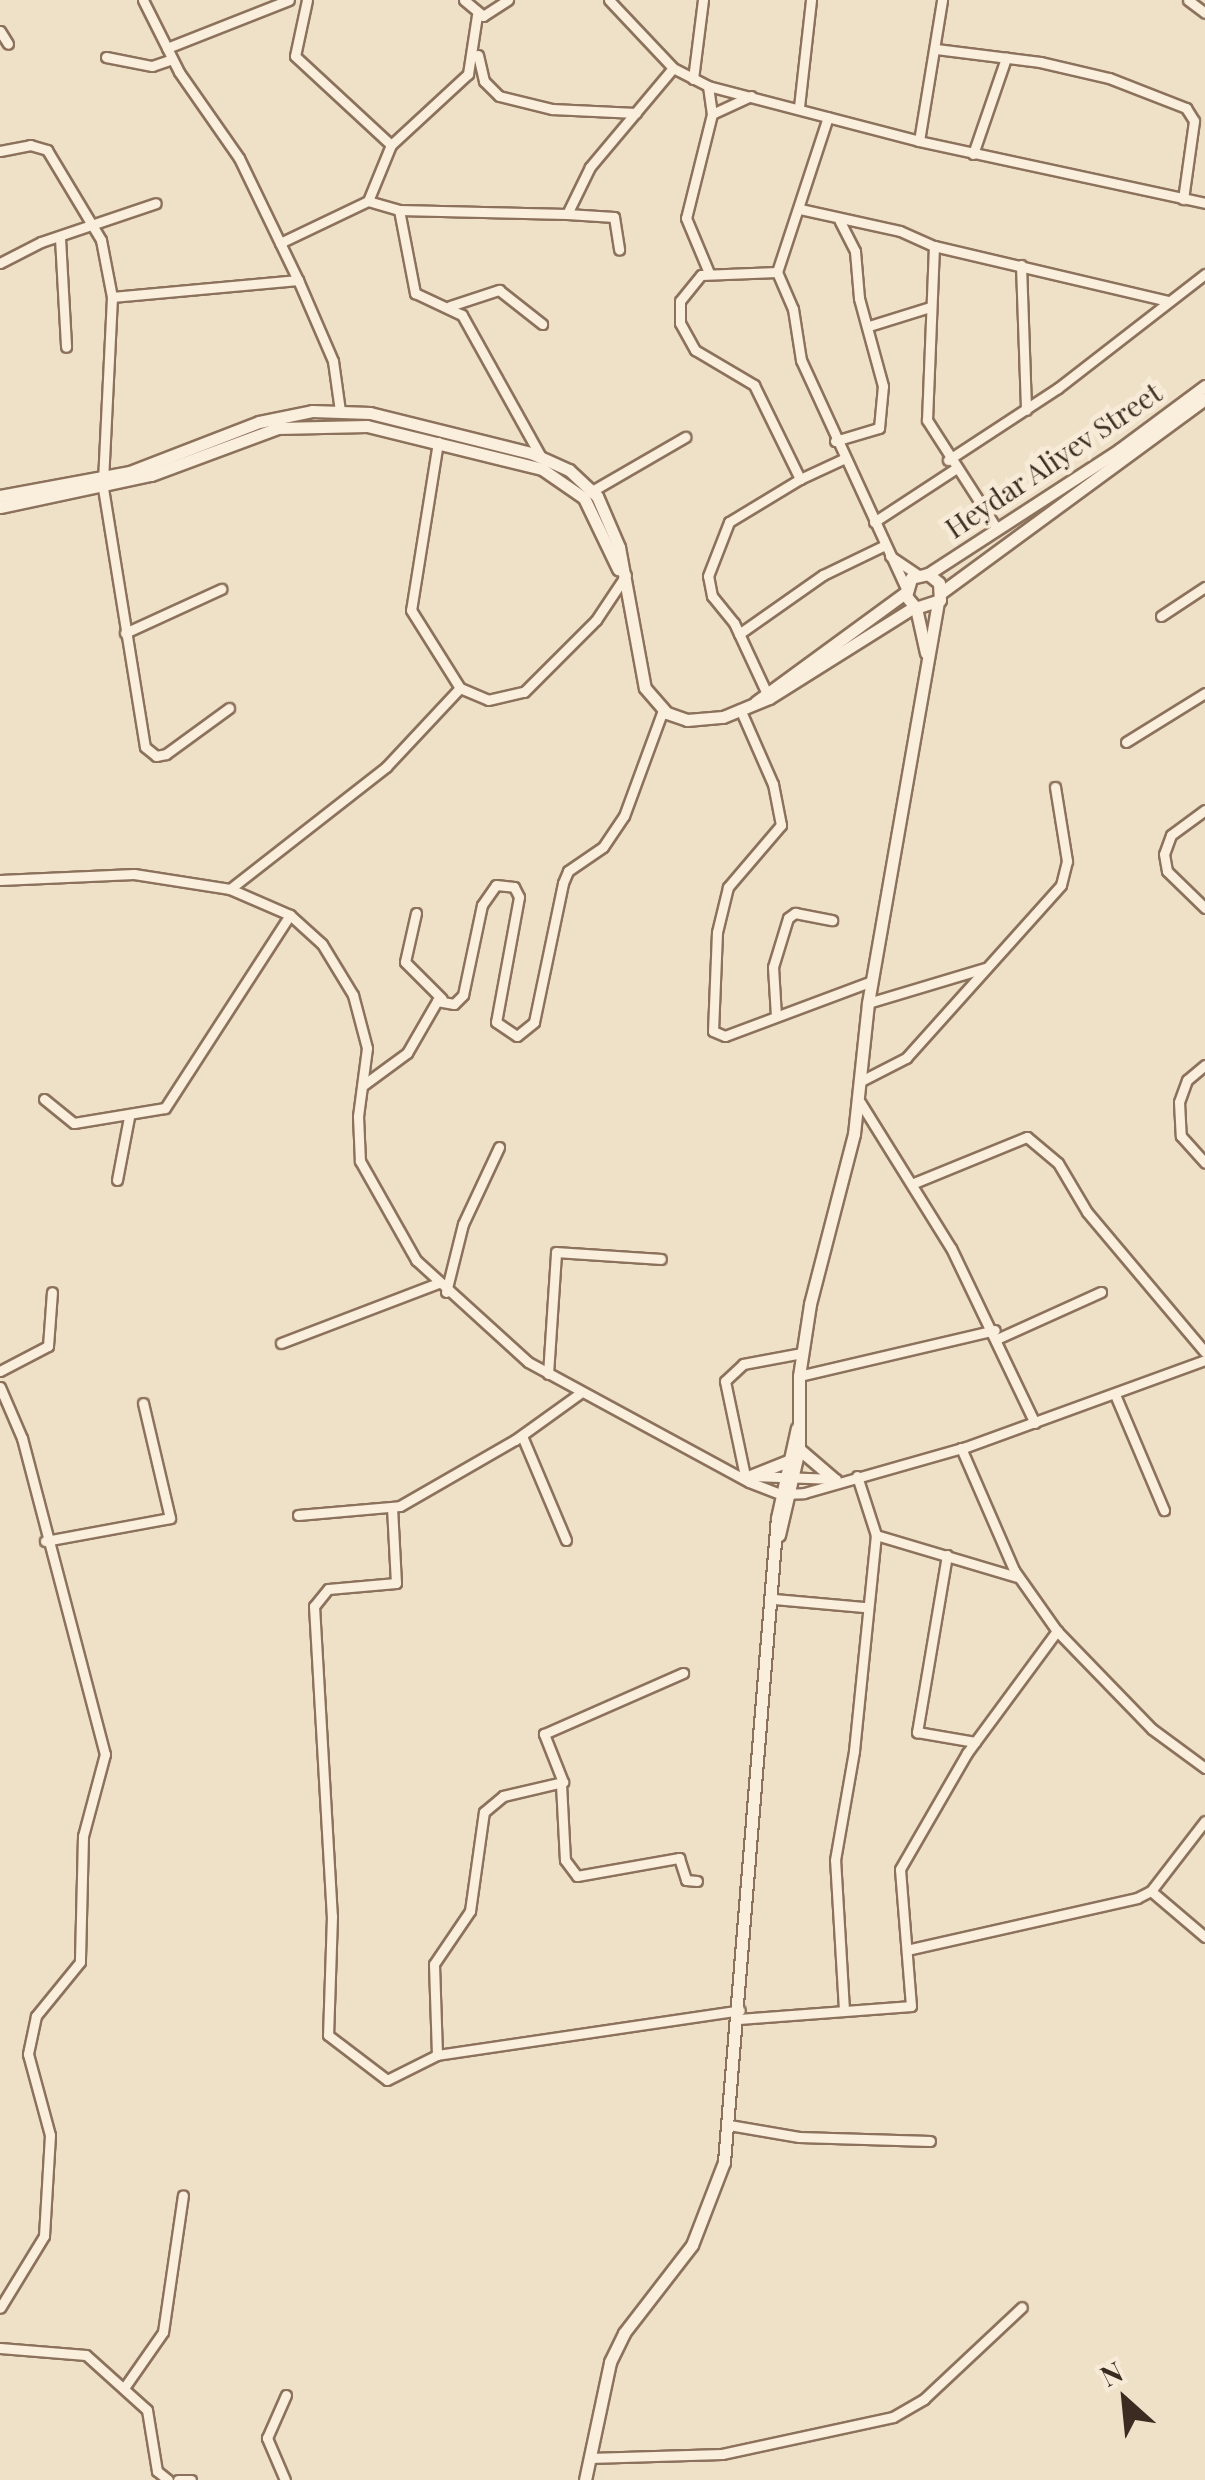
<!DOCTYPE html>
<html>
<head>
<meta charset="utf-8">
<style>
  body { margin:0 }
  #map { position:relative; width:1205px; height:2480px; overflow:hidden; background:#efe0c8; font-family:"Playfair Display",serif }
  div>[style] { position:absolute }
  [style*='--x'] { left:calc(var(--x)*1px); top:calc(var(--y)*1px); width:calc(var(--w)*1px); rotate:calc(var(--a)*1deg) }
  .roads { filter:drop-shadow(2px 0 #8c725c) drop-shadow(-2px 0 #8c725c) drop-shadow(0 2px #8c725c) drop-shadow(0 -2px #8c725c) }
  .street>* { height:9px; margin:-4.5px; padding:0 4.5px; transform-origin:4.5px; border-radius:4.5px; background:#faeedc }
  .secondary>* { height:11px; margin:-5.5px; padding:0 5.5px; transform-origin:5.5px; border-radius:5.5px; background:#faeedc }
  span { translate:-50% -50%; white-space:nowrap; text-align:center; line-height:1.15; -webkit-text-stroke:10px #f7ebd8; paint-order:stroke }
  .street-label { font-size:28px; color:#3c2b20 }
  .north { position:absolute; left:1075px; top:2350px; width:100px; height:100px; -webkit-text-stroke:8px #f7ebd8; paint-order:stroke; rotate:333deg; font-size:28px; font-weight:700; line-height:40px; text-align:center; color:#3c2b20 }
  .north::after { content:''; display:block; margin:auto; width:35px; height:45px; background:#3c2b20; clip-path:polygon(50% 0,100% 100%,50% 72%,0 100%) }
</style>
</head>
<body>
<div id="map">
  <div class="roads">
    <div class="street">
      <i style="--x:143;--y:0;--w:80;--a:63.4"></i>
      <i style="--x:179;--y:72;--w:105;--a:55.1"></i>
      <i style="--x:239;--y:158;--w:136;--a:64.2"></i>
      <i style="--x:298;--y:280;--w:88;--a:66.6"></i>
      <i style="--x:333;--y:361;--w:50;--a:82"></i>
      <i style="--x:307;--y:0;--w:57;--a:102.1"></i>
      <i style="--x:295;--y:56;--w:131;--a:42.8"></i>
      <i style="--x:464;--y:0;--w:25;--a:40"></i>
      <i style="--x:483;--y:16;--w:30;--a:-33"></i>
      <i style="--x:609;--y:0;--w:93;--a:46.7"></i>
      <i style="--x:673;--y:68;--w:39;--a:27"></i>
      <i style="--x:708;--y:86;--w:218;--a:14.6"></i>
      <i style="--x:919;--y:141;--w:293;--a:12.2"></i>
      <i style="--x:1188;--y:0;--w:21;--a:37"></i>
      <i style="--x:0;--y:31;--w:15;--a:58"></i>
      <i style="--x:167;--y:48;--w:131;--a:-21.5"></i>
      <i style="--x:936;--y:49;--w:105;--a:7.1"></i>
      <i style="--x:1040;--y:62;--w:71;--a:13.1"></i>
      <i style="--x:1109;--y:78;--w:83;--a:21.3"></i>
      <i style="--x:1186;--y:108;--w:15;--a:58"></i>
      <i style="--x:1194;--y:121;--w:79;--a:98"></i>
      <i style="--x:478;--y:55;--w:27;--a:77"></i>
      <i style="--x:484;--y:81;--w:21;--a:45"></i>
      <i style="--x:499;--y:96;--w:55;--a:13.8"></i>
      <i style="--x:552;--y:109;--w:84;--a:2.7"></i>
      <i style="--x:106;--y:57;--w:47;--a:11.1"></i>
      <i style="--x:152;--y:66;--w:21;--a:-19"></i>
      <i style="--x:693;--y:79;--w:80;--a:-82.8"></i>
      <i style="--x:708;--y:86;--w:28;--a:82"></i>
      <i style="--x:712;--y:114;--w:107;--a:104"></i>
      <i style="--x:686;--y:218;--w:60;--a:67.3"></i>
      <i style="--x:799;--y:107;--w:108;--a:-83.6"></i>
      <i style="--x:712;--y:114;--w:43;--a:-24.8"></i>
      <i style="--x:919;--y:141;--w:143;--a:-80.7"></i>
      <i style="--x:0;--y:151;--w:31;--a:-11"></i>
      <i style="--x:30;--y:145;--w:18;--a:16"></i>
      <i style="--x:47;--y:150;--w:105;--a:59"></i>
      <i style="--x:101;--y:240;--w:58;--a:79.1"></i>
      <i style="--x:112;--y:297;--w:182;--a:92.8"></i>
      <i style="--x:973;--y:154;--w:102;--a:-71"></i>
      <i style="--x:368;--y:201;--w:61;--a:-67.7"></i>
      <i style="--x:391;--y:145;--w:105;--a:-42.7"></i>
      <i style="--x:468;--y:74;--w:60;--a:-81.3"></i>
      <i style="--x:800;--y:209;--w:102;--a:12.4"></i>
      <i style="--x:900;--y:231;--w:37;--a:24"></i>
      <i style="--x:934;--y:246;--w:174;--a:92.3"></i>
      <i style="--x:927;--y:420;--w:130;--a:57.3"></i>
      <i style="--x:399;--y:210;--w:85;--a:79.1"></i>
      <i style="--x:415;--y:293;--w:52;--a:25.1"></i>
      <i style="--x:462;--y:315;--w:162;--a:60.9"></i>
      <i style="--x:567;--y:214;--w:47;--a:3.7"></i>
      <i style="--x:614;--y:217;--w:33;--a:81"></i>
      <i style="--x:60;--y:238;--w:109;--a:86.8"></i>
      <i style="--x:280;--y:243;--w:98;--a:-25.5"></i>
      <i style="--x:368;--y:201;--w:32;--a:16"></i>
      <i style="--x:399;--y:210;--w:168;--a:1.4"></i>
      <i style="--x:567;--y:214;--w:52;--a:-63.9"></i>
      <i style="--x:590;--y:167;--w:129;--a:-50"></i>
      <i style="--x:934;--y:246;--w:241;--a:13.2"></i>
      <i style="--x:0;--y:263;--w:46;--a:-27.1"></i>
      <i style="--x:41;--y:242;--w:121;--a:-18.7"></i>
      <i style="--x:1021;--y:265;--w:145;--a:88"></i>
      <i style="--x:777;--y:272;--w:76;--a:177.7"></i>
      <i style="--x:701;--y:275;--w:33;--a:129"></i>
      <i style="--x:680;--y:301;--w:22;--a:90"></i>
      <i style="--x:680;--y:323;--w:31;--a:61"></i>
      <i style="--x:695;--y:350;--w:69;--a:30.7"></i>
      <i style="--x:754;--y:385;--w:105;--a:63.9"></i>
      <i style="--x:800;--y:479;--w:47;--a:-24.9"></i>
      <i style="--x:777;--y:272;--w:40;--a:66.6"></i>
      <i style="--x:793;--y:309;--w:52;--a:81.1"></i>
      <i style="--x:801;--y:360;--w:251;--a:65.3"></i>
      <i style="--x:777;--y:272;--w:163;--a:-71.8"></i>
      <i style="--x:112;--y:297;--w:187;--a:-5.2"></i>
      <i style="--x:450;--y:306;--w:52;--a:-18.1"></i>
      <i style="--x:499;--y:290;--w:55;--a:38.3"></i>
      <i style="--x:869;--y:326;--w:64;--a:-17.3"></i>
      <i style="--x:835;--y:441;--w:46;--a:-16.5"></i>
      <i style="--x:879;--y:428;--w:42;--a:-84.6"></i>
      <i style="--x:883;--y:386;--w:91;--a:-105.3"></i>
      <i style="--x:859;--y:298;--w:47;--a:-94.9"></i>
      <i style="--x:855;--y:251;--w:34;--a:-117"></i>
      <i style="--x:438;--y:442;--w:170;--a:99.1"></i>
      <i style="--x:411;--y:610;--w:92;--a:57.9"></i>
      <i style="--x:948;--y:460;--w:131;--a:-33.2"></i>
      <i style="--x:1058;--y:388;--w:186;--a:-37.8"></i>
      <i style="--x:103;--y:488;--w:262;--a:80.8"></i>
      <i style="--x:145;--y:747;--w:14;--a:39"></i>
      <i style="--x:156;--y:756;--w:10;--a:-11"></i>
      <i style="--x:166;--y:754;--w:78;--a:-36.1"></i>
      <i style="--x:592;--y:491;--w:108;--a:-30.1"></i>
      <i style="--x:874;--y:522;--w:97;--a:-33.2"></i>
      <i style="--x:890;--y:556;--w:34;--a:34"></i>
      <i style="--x:1161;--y:616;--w:53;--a:-33.4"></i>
      <i style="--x:125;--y:633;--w:106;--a:-24.6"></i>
      <i style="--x:739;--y:634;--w:103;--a:-35.1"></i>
      <i style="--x:823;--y:575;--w:69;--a:-25.8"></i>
      <i style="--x:769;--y:698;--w:83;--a:-115"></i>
      <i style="--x:734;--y:623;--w:35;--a:-129"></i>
      <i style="--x:712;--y:596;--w:20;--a:-101"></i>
      <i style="--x:708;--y:576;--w:58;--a:-68.7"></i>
      <i style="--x:729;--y:522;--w:83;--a:-31.2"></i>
      <i style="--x:740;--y:709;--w:82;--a:66.3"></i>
      <i style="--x:773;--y:784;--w:42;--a:79"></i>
      <i style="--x:781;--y:825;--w:82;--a:130.5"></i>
      <i style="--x:728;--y:887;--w:46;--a:103.7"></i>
      <i style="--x:717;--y:932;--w:99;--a:92.3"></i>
      <i style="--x:713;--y:1031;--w:13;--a:23"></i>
      <i style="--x:725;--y:1036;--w:157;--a:-20.5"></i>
      <i style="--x:1126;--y:742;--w:93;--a:-31.8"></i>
      <i style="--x:1205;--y:810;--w:42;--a:143.7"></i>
      <i style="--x:1171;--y:835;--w:20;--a:110"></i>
      <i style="--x:1164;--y:854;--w:17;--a:80"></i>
      <i style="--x:1167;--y:871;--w:53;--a:44.2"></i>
      <i style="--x:0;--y:880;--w:134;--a:-2.6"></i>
      <i style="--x:134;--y:874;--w:97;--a:8.9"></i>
      <i style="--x:230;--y:889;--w:65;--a:23.4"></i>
      <i style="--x:290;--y:915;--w:43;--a:42.2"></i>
      <i style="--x:322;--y:944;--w:60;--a:58.7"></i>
      <i style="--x:353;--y:995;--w:55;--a:75.2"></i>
      <i style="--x:367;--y:1048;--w:69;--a:97.5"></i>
      <i style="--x:358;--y:1116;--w:45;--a:87.5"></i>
      <i style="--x:360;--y:1161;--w:114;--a:60.5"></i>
      <i style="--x:416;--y:1260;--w:151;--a:42.3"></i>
      <i style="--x:528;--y:1362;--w:251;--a:28.5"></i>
      <i style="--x:749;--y:1482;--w:34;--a:21"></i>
      <i style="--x:781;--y:1494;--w:23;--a:-2"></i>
      <i style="--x:804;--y:1493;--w:168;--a:-15.9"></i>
      <i style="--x:966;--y:1447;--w:254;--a:-20"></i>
      <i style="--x:230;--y:889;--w:198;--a:-38"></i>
      <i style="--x:386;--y:767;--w:108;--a:-46.9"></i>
      <i style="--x:460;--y:688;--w:30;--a:23"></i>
      <i style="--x:488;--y:700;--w:37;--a:-13"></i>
      <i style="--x:524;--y:692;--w:102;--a:-45"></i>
      <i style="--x:596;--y:620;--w:54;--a:-56.3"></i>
      <i style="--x:416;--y:913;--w:50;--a:102.7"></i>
      <i style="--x:405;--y:962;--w:52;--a:45"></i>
      <i style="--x:868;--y:1003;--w:122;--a:-16.7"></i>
      <i style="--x:776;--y:1016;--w:49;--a:-93.5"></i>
      <i style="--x:773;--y:967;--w:51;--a:-73"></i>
      <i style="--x:788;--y:918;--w:9;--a:-36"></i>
      <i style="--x:795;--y:913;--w:38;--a:11"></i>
      <i style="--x:1205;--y:1065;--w:23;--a:140"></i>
      <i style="--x:1187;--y:1080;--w:23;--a:110"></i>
      <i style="--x:1179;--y:1102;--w:34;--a:87"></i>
      <i style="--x:1181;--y:1136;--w:36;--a:48"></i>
      <i style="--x:861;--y:1081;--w:51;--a:-27.1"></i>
      <i style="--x:906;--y:1058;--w:232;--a:-48.1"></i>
      <i style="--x:1061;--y:885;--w:25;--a:-76"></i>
      <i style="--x:1067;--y:861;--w:75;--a:-99.2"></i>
      <i style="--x:362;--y:1086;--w:56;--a:-36.3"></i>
      <i style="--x:407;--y:1053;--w:60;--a:-60"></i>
      <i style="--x:437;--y:1001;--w:17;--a:10"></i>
      <i style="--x:454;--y:1004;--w:13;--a:-45"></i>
      <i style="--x:463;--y:995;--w:92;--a:-78.1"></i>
      <i style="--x:482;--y:905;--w:24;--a:-55"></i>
      <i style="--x:496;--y:885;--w:18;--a:6"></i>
      <i style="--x:514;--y:887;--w:11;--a:63"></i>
      <i style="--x:519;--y:897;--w:127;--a:100.4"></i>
      <i style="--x:496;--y:1022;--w:25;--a:34"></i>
      <i style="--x:517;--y:1036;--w:22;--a:-39"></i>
      <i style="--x:534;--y:1022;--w:142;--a:-78.2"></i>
      <i style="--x:563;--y:883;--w:13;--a:-67"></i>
      <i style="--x:568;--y:871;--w:42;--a:-34.4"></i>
      <i style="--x:603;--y:847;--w:37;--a:-56"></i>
      <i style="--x:624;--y:816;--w:113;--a:-69.8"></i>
      <i style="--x:44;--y:1099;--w:38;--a:39"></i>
      <i style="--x:74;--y:1123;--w:92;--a:-9.4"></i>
      <i style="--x:165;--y:1108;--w:230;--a:-57.1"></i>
      <i style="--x:860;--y:1102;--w:172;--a:58.1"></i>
      <i style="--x:951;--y:1248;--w:194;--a:64.4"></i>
      <i style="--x:117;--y:1180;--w:64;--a:-79.2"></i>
      <i style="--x:914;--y:1183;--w:122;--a:-22.2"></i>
      <i style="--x:1027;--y:1137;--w:40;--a:40"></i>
      <i style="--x:1058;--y:1163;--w:57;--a:59.4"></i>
      <i style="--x:1087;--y:1212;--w:183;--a:49.9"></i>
      <i style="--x:446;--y:1292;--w:70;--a:-76"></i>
      <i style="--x:463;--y:1224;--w:85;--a:-64.9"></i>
      <i style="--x:999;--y:1338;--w:112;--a:-24.3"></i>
      <i style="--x:281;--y:1343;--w:168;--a:-20.9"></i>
      <i style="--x:0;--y:1371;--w:54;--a:-27.5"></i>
      <i style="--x:48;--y:1346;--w:54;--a:-85.8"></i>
      <i style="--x:548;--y:1374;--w:122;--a:-86.2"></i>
      <i style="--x:556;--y:1252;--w:105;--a:3.8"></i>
      <i style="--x:799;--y:1376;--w:201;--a:-13.2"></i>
      <i style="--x:0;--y:1387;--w:56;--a:66.7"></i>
      <i style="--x:22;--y:1438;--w:327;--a:75.3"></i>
      <i style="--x:105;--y:1754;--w:85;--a:105"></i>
      <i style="--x:83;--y:1836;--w:126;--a:91.4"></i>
      <i style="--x:80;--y:1962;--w:70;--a:129.2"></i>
      <i style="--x:36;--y:2016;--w:39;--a:102"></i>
      <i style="--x:28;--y:2054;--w:84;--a:74.8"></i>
      <i style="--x:50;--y:2135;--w:101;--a:93.4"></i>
      <i style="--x:44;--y:2236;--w:84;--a:121.4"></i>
      <i style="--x:1116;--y:1397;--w:123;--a:67"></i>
      <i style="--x:522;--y:1436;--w:113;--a:67.1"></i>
      <i style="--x:961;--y:1448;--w:133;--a:66.5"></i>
      <i style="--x:1014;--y:1570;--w:75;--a:54.8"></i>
      <i style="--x:1057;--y:1631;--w:136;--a:45.9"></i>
      <i style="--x:1152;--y:1729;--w:66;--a:36.3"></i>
      <i style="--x:745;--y:1476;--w:97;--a:-101.9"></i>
      <i style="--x:725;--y:1381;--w:25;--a:-43"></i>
      <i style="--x:743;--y:1364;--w:60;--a:-10.6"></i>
      <i style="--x:752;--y:1476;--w:84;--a:2"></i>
      <i style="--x:392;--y:1507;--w:76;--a:87"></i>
      <i style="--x:396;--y:1583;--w:68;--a:175"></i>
      <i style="--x:328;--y:1589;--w:22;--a:129"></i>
      <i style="--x:314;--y:1606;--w:311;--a:86.7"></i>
      <i style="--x:332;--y:1916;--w:119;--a:91.9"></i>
      <i style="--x:328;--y:2035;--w:74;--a:37.3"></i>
      <i style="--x:387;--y:2080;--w:56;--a:-26.6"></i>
      <i style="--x:437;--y:2055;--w:306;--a:-8.4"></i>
      <i style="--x:298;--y:1515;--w:102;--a:-5"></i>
      <i style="--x:400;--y:1506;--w:133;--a:-29.9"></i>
      <i style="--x:515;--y:1440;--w:79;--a:-35.7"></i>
      <i style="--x:876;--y:1535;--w:147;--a:16.6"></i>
      <i style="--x:45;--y:1541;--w:127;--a:-10.4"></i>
      <i style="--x:170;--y:1518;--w:118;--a:-103.2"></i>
      <i style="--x:947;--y:1555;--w:180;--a:99.6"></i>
      <i style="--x:917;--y:1732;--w:59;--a:9.8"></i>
      <i style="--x:773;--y:1599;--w:92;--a:5"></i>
      <i style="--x:561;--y:1784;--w:76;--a:87"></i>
      <i style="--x:565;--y:1860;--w:20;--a:53"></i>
      <i style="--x:577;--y:1876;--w:104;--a:-10"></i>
      <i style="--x:679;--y:1858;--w:23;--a:72"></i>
      <i style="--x:686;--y:1880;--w:11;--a:5"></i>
      <i style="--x:1151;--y:1891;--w:71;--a:40.4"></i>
      <i style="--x:911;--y:1949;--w:232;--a:-12.7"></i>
      <i style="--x:1137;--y:1898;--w:16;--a:-27"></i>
      <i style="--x:1151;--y:1891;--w:88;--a:-52.4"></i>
      <i style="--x:844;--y:2010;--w:150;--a:-93.4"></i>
      <i style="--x:835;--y:1860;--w:111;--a:-80.1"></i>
      <i style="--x:854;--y:1751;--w:217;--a:-84.2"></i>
      <i style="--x:876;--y:1535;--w:62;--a:-107.9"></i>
      <i style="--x:740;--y:2019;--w:171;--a:-4.3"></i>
      <i style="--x:911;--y:2006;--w:137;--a:-94.6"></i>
      <i style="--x:900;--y:1869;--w:134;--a:-60"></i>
      <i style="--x:967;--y:1753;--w:152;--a:-53.6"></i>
      <i style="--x:437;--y:2055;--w:91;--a:-91.9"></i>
      <i style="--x:434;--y:1964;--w:64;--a:-55.8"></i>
      <i style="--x:470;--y:1911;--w:100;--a:-82"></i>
      <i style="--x:484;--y:1812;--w:25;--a:-40"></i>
      <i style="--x:503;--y:1796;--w:62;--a:-13.1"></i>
      <i style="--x:563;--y:1782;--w:52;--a:-111.6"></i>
      <i style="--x:544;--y:1734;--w:152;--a:-23.7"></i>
      <i style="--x:729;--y:2125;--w:71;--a:9.7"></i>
      <i style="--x:799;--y:2137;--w:131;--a:1.7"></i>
      <i style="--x:0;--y:2348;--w:86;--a:4.7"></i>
      <i style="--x:86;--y:2355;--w:82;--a:42"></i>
      <i style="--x:147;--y:2410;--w:62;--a:80.7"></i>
      <i style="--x:157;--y:2471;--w:14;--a:39"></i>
      <i style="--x:124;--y:2388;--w:68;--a:-55.1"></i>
      <i style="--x:163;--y:2332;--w:138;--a:-81.7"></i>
      <i style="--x:589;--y:2458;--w:133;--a:-1.7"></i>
      <i style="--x:722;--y:2454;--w:175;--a:-12.2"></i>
      <i style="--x:893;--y:2417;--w:36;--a:-30"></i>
      <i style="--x:924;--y:2399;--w:134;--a:-43.2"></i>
      <i style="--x:178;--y:2480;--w:13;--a:0"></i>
      <i style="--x:285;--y:2480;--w:46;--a:-113.2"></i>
      <i style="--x:267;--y:2438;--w:47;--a:-66.2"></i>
    </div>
    <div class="secondary">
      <i style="--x:0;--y:496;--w:132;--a:-10.5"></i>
      <i style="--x:130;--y:472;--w:138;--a:-21.2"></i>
      <i style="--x:259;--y:422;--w:54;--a:-11.7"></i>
      <i style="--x:312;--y:411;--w:58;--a:2"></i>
      <i style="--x:370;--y:413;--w:166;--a:14"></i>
      <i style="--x:531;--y:453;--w:42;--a:24.1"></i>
      <i style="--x:569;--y:470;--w:38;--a:43"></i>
      <i style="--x:597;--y:496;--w:56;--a:66.7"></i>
      <i style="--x:619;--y:547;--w:143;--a:79.6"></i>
      <i style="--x:645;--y:688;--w:33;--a:49"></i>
      <i style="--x:667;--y:713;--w:21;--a:19"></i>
      <i style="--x:687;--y:720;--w:36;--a:-5"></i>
      <i style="--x:723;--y:717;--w:50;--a:-22.4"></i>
      <i style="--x:769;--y:698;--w:171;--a:-32.1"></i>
      <i style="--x:0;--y:507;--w:154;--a:-12"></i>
      <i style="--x:151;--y:475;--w:135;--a:-20.3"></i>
      <i style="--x:278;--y:428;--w:89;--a:-1.3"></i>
      <i style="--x:367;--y:426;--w:180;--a:13.8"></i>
      <i style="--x:542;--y:469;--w:51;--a:34.6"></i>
      <i style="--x:584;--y:498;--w:79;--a:64.4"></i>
      <i style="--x:928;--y:574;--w:14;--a:39"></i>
      <i style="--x:939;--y:583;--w:17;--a:87"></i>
      <i style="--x:940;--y:600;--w:25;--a:162"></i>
      <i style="--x:916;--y:608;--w:16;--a:-130"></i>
      <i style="--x:906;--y:596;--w:19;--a:-74"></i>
      <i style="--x:911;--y:578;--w:17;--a:-13"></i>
      <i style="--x:928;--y:574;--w:228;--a:-33"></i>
      <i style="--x:1119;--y:450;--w:107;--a:-36.7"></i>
      <i style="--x:942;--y:592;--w:326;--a:-36.3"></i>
      <i style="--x:916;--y:608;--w:46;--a:77.5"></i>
      <i style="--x:756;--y:702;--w:185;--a:-36.2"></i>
      <i style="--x:799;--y:1449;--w:46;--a:40.6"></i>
      <i style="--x:750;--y:1476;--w:41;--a:-21.5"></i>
      <i style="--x:779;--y:1535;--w:88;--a:-76.9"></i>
      <i style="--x:799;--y:1449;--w:73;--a:-90"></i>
      <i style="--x:799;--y:1376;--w:73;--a:-81.3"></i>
      <i style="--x:810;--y:1304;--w:176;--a:-75.5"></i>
      <i style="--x:854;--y:1134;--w:132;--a:-83.9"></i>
      <i style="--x:868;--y:1003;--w:406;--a:-80.1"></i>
      <i style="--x:585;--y:2480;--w:121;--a:-78"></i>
      <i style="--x:610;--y:2362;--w:32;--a:-64"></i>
      <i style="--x:624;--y:2333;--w:111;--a:-52.3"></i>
      <i style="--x:692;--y:2245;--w:89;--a:-68.9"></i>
      <i style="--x:724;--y:2162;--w:646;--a:-85.3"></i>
      <i style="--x:777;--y:1518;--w:92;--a:-77.5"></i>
    </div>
  </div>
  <div class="street-label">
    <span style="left:1053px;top:460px;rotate:-34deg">Heydar Aliyev Street</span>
  </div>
  <div class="north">N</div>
</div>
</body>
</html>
